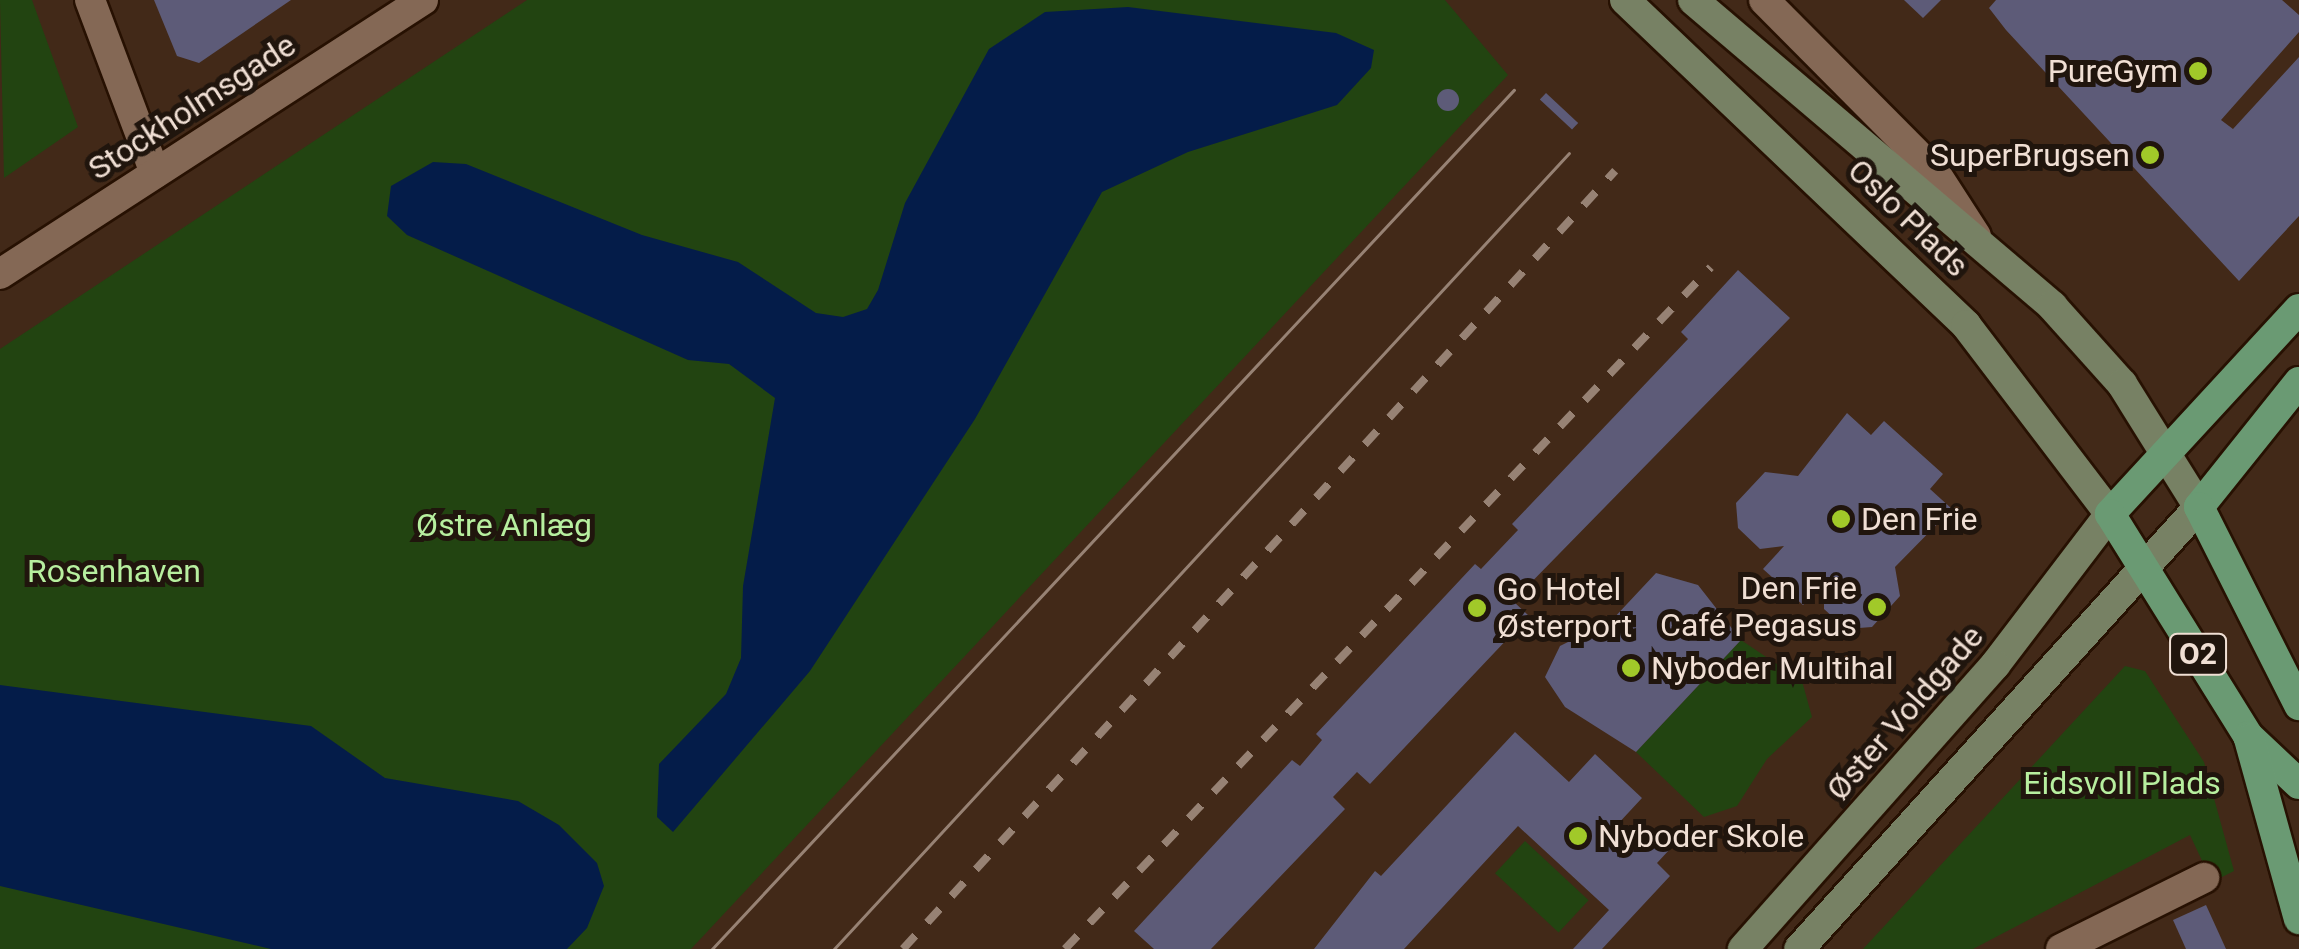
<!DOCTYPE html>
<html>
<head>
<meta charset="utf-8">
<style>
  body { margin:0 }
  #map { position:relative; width:2299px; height:949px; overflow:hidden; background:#422918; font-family:Roboto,sans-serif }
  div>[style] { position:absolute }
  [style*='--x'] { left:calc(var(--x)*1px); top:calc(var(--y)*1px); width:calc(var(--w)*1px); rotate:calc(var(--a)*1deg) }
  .green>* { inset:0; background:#241; transform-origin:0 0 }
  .water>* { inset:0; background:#041c49 }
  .building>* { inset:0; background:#5d5b78; transform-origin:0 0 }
  .round { border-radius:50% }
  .roads { filter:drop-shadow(2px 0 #271102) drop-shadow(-2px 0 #271102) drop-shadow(0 2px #271102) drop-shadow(0 -2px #271102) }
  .street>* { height:30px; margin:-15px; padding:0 15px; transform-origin:15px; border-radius:15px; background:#846855 }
  .secondary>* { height:30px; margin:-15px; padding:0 15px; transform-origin:15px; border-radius:15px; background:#778164 }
  .primary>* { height:30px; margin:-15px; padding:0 15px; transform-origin:15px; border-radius:15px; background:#6a9a73 }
  .tram>* { height:2.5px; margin:-1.25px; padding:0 1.25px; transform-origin:1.25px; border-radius:1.25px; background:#978274 }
  .rail>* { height:8px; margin-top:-4px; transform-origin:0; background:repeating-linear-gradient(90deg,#978274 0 18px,transparent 0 36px) }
  .dots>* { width:28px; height:28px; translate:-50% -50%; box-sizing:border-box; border:5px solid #20150d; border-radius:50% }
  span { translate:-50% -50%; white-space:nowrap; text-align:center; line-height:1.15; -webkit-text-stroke:10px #20150d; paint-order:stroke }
  .shield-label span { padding:2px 8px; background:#20150d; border:2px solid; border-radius:8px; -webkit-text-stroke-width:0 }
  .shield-label { font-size:30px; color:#f0dfd4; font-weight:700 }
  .poi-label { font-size:32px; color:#f0dfd4 }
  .right { translate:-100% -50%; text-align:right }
  .left { translate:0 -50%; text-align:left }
  .street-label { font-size:32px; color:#f0dfd4 }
  .park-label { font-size:32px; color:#b7ef9f }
</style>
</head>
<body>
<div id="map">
  <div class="green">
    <i style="clip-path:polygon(0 0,32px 0,78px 127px,4px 178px)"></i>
    <i style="clip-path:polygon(527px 0,1445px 0,1508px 75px,691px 949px,0 949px,0 349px)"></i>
    <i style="clip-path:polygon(1741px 640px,1802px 681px,1812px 717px,1767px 759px,1737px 806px,1704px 817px,1636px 752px)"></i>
    <i style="clip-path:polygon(2125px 666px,2145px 671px,2204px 762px,2234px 871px,2212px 882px,2190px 835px,1973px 949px,1863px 949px)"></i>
    <i style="left:1525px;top:841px;width:87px;height:44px;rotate:43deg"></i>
  </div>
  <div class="water">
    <i style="clip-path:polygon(1128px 7px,1336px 33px,1374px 50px,1371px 68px,1337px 105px,1188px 152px,1102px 192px,975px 419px,810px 671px,673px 832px,657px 817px,659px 764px,726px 694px,741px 658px,743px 586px,775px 398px,729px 364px,688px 360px,407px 235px,387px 216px,391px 186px,433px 162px,466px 164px,642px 235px,738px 262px,816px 313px,843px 317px,867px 309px,878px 290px,905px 203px,989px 49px,1045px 12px)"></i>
    <i style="clip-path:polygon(0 685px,311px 726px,385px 778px,518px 801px,559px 825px,597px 863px,604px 886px,587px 928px,567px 949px,271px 949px,0 886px)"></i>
  </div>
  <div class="building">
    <i style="clip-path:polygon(154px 0,291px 0,199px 63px,177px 56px)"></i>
    <i style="clip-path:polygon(1904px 0,1941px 0,1923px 18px)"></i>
    <i style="clip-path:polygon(1996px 0,2282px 0,2299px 15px,2299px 32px,2221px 120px,2233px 129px,2299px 57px,2299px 216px,2239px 281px,2006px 30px,1989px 8px)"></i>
    <i class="round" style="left:1437px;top:89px;width:22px;height:22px"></i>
    <i style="left:1546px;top:93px;width:44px;height:9px;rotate:43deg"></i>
    <i style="clip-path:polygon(1738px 270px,1790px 318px,1513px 601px,1529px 616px,1370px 784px,1357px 772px,1333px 797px,1345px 809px,1211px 949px,1154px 949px,1134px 931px,1292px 760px,1300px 766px,1322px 740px,1316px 734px,1475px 564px,1481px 569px,1518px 530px,1512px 524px,1688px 339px,1681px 332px)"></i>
    <i style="clip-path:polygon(1847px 413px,1871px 435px,1884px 421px,1943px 474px,1930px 489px,1952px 509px,1895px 567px,1900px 596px,1872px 627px,1846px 629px,1824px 609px,1824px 583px,1803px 605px,1763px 569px,1784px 546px,1760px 549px,1738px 528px,1736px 503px,1765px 472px,1798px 476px)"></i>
    <i style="clip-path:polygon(1656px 573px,1698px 585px,1741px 640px,1636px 752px,1565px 707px,1545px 677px,1560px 646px,1612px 620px)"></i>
    <i style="clip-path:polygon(1515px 732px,1569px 782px,1595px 754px,1642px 798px,1616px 826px,1636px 844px,1650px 829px,1671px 848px,1657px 863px,1670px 876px,1602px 949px,1573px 949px,1609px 910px,1518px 826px,1404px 949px,1314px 949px,1375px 871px,1381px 876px)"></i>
    <i style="clip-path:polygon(2206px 905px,2226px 949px,2186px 949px,2173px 920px)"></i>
  </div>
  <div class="roads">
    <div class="street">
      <i style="--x:90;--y:0;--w:185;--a:69.4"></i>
      <i style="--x:1764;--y:0;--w:241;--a:45.2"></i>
      <i style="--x:1934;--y:171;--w:77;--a:57.1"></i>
      <i style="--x:0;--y:274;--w:504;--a:-32.93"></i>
      <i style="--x:2061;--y:949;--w:160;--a:-26.4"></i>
    </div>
    <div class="secondary">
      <i style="--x:1625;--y:0;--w:471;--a:43.6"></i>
      <i style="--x:1966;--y:325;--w:238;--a:52.7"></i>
      <i style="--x:2110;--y:514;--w:190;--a:127.3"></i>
      <i style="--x:1995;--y:665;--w:380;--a:131.6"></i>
      <i style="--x:1693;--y:0;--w:472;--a:40.4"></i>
      <i style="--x:2052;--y:306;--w:105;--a:48.1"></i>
      <i style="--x:2122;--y:384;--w:145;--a:58"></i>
      <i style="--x:2199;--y:507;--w:596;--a:132.14"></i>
    </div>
    <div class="primary">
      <i style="--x:2299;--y:309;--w:279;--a:132.7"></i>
      <i style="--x:2110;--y:514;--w:261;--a:58.1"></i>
      <i style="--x:2248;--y:736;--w:70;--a:43.3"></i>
      <i style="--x:2299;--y:382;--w:160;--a:128.7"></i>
      <i style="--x:2199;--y:507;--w:222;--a:63.2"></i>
      <i style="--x:2249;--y:739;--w:187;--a:74.5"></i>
    </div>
  </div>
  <div class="tram">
    <i style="--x:712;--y:949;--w:1175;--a:-46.97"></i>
    <i style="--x:834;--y:949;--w:1083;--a:-47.28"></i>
  </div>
  <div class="rail">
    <i style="--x:903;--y:949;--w:1055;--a:-47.54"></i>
    <i style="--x:1065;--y:949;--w:939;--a:-46.55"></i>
  </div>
  <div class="dots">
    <i style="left:2198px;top:71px;background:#a1c929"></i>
    <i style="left:2150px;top:155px;background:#a1c929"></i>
    <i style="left:1841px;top:519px;background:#a1c929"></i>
    <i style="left:1877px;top:607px;background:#a1c929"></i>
    <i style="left:1477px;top:608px;background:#a1c929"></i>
    <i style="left:1631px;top:668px;background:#a1c929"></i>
    <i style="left:1578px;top:836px;background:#a1c929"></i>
  </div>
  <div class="shield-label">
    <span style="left:2198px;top:654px">O2</span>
  </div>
  <div class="poi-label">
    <span class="right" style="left:2178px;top:71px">PureGym</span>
    <span class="right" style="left:2130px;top:155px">SuperBrugsen</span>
    <span class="left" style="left:1861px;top:519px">Den Frie</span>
    <span class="right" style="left:1857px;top:607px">Den Frie<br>Café Pegasus</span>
    <span class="left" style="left:1497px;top:608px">Go Hotel<br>Østerport</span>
    <span class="left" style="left:1651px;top:668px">Nyboder Multihal</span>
    <span class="left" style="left:1598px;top:836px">Nyboder Skole</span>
  </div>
  <div class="street-label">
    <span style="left:192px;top:107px;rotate:-33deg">Stockholmsgade</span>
    <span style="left:1908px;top:218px;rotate:44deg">Oslo Plads</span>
    <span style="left:1905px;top:713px;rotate:-49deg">Øster Voldgade</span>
  </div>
  <div class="park-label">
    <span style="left:504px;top:525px">Østre Anlæg</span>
    <span style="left:114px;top:571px">Rosenhaven</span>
    <span style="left:2122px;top:783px">Eidsvoll Plads</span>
  </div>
</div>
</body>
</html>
